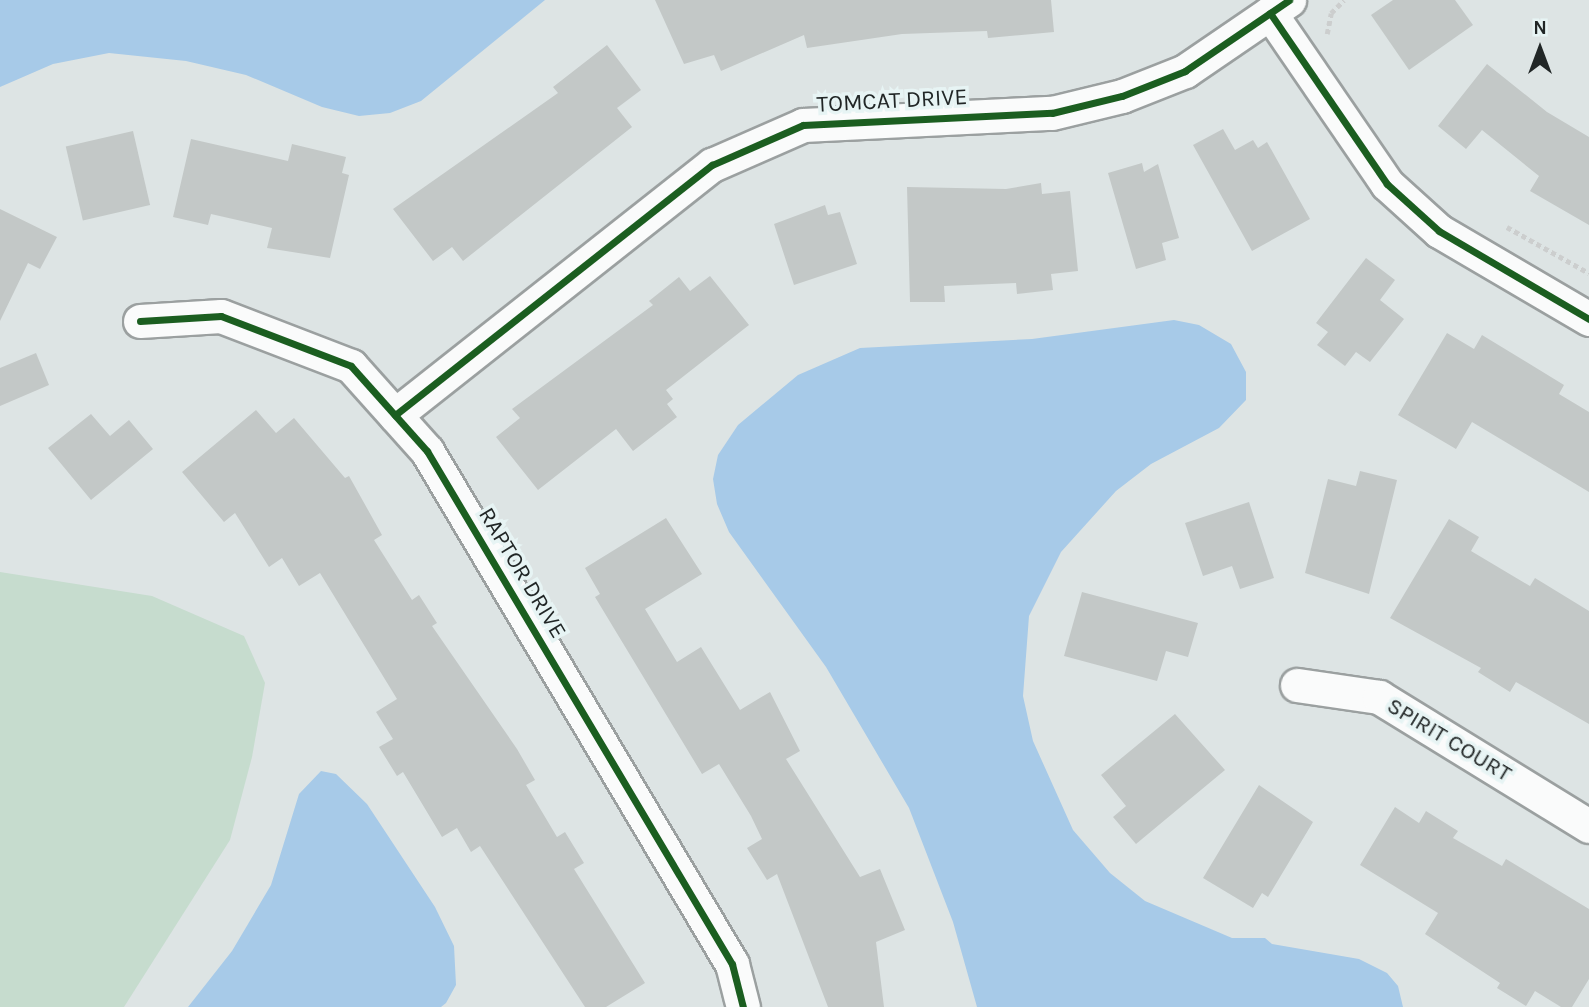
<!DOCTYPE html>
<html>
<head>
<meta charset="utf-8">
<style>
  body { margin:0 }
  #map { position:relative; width:1589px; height:1007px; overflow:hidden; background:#dde4e4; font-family:Karla,sans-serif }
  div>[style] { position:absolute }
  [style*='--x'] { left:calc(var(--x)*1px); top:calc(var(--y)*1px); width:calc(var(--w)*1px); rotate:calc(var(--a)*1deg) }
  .green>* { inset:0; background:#c6dcce }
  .water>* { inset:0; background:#a7cae8 }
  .building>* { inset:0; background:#c3c8c7; transform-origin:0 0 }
  .path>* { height:4.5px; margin-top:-2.25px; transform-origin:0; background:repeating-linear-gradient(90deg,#cccece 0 5px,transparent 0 8.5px) }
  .roads { filter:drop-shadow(2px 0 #9ba0a0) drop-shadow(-2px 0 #9ba0a0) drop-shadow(0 2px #9ba0a0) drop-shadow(0 -2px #9ba0a0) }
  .street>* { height:33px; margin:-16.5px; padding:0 16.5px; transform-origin:16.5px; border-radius:16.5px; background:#fafbfb }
  .cycleway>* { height:7px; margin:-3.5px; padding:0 3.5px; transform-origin:3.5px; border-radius:3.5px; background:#1b5e20 }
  span { translate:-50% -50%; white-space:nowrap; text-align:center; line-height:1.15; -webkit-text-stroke:7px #e7f4f4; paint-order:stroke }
  .street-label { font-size:23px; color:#212626 }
  .north { position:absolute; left:1505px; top:14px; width:70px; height:70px; -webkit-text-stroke:5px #e7f4f4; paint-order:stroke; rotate:0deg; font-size:19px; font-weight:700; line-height:28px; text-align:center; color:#212626 }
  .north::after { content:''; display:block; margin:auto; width:24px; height:32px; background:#212626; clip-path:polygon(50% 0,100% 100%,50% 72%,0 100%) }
</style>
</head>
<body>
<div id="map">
  <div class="green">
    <i style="clip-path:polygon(0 572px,152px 596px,244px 636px,265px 683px,252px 757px,230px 840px,124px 1007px,0 1007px)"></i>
  </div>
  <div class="water">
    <i style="clip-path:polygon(0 0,545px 0,421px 101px,390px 113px,359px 116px,322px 107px,246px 75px,186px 61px,109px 53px,53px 64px,0 87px)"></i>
    <i style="clip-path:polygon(1174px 320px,1199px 325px,1231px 344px,1246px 372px,1246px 400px,1219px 428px,1151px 464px,1116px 491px,1061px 552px,1029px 616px,1023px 696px,1033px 741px,1073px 830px,1110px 873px,1145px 901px,1232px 938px,1265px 938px,1272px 944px,1359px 959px,1387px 973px,1398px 986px,1403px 1007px,977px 1007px,953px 922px,909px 808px,826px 667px,729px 532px,717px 504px,713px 479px,718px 455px,738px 425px,798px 375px,860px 348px,1032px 339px)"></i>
    <i style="clip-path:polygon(321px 771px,336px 774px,367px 804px,435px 907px,454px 946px,456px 985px,446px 1003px,441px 1007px,188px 1007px,232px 951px,271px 885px,299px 794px)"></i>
  </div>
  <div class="building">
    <i style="clip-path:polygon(655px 0,1051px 0,1054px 32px,988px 38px,987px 31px,902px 34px,807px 48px,804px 35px,721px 71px,714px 55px,684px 64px)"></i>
    <i style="clip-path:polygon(1393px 0,1455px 0,1473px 25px,1409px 70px,1371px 15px)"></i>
    <i style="clip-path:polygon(607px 45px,641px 90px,617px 108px,632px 127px,463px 261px,452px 247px,433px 261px,393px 209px,558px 93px,553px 87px)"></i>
    <i style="clip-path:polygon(1487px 64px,1547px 112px,1589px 137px,1589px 225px,1530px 191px,1539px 176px,1482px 130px,1466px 149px,1438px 126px)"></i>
    <i style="clip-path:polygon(1223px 129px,1235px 150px,1253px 140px,1258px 148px,1267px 142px,1310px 219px,1252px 251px,1193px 145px)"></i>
    <i style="left:133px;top:131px;width:76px;height:69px;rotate:77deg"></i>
    <i style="clip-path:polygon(191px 139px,288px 161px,292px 144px,346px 157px,342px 173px,349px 175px,330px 258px,267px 248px,272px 228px,211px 214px,208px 225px,173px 217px)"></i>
    <i style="clip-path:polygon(1142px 163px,1144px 172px,1158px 164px,1179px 238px,1162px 243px,1166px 260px,1136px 269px,1108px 173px)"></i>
    <i style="clip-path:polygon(1041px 183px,1042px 194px,1070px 191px,1078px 271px,1051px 274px,1053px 290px,1017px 294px,1016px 283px,944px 286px,945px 302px,910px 302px,907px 187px,1006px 189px)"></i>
    <i style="clip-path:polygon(825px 205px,828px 215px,840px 212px,857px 264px,794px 285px,774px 224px)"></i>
    <i style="clip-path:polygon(0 209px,57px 237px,40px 269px,28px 263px,0 321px)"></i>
    <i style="clip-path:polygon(1366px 258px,1395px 280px,1380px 300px,1404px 319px,1370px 362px,1356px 352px,1345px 366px,1317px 345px,1328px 332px,1316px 323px)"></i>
    <i style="clip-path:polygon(710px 276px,749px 325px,666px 390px,673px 399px,667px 404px,677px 417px,633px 451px,616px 429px,538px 490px,496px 437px,520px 418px,512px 409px,653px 305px,649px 301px,679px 277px,690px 291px)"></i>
    <i style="clip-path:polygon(1447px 333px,1474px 349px,1482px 335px,1564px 385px,1559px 394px,1589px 412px,1589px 492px,1472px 422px,1456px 449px,1398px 415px)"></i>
    <i style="clip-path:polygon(36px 353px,49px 385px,0 406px,0 368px)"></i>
    <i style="clip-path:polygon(256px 410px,276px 433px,294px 418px,345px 478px,349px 476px,382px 535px,374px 540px,412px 600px,419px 595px,437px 623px,432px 626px,517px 749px,535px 780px,526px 785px,557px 837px,565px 832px,584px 863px,574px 869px,645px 983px,606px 1007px,585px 1007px,480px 846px,471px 852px,457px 828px,442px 837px,403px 772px,397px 776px,379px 747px,393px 739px,376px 712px,397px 699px,320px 573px,299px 586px,282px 558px,269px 567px,235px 513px,224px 522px,182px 472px)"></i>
    <i style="clip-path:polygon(91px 414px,110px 436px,129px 420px,153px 449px,91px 500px,48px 448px)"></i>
    <i style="clip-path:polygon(1360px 471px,1397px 480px,1369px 594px,1305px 573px,1328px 479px,1356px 486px)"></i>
    <i style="clip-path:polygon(1249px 502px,1274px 578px,1240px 589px,1232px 566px,1203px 576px,1185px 523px)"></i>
    <i style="clip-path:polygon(666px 518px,702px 574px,645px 609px,677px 662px,701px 647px,740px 710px,770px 692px,800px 751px,786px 759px,860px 877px,880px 869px,905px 930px,876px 942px,884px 1007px,828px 1007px,777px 874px,767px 880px,747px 848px,762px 839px,751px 816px,719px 764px,702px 774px,595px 597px,600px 594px,585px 568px)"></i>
    <i style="clip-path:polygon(1449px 519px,1479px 537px,1471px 551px,1530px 586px,1535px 578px,1589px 611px,1589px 724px,1516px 682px,1510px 692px,1478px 672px,1481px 668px,1390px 618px)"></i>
    <i style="clip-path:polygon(1082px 592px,1198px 623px,1188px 657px,1166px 651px,1157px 681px,1064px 656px)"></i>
    <i style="clip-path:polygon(1175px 714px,1225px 770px,1136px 844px,1113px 817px,1126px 806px,1101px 775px)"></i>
    <i style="clip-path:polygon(1259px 785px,1313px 822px,1268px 897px,1262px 893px,1253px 908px,1203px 878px)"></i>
    <i style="clip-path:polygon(1395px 807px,1419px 823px,1426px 811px,1458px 831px,1453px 838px,1502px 866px,1506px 859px,1589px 909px,1589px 979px,1572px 1007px,1561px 1007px,1535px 991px,1526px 1006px,1497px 988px,1500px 983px,1425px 934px,1438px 913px,1360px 865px)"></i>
  </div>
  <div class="path">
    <i style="--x:1327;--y:34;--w:21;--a:-79"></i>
    <i style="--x:1331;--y:13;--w:18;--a:-45"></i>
    <i style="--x:1507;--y:227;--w:94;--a:29.3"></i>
  </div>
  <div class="roads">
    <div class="street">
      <i style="--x:1270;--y:13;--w:207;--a:55.6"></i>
      <i style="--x:1387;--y:184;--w:70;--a:42.1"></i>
      <i style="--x:1439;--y:231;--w:174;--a:30.4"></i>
      <i style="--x:140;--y:321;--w:81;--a:-3.5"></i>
      <i style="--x:221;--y:316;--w:139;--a:21"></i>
      <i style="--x:351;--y:366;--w:114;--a:48.2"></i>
      <i style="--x:427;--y:451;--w:597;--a:59.27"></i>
      <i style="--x:732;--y:964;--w:44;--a:75.7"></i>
      <i style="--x:395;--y:415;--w:404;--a:-38.3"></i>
      <i style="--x:712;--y:165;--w:99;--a:-23.7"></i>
      <i style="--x:803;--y:125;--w:249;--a:-2.8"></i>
      <i style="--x:1052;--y:113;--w:72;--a:-13.7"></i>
      <i style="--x:1122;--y:96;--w:68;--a:-21.6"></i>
      <i style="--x:1185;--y:71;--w:126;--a:-34.3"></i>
      <i style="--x:1297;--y:685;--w:83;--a:8.3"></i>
      <i style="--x:1379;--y:697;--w:246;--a:31.6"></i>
    </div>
  </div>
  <div class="cycleway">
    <i style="--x:1270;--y:13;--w:207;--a:55.6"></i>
    <i style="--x:1387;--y:184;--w:70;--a:42.1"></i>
    <i style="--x:1439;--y:231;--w:174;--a:30.4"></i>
    <i style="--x:140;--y:321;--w:81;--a:-3.5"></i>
    <i style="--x:221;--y:316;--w:139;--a:21"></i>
    <i style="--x:351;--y:366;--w:114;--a:48.2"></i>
    <i style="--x:427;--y:451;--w:597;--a:59.27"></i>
    <i style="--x:732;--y:964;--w:44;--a:75.7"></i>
    <i style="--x:395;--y:415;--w:404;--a:-38.3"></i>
    <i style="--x:712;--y:165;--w:99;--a:-23.7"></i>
    <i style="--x:803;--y:125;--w:249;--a:-2.8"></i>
    <i style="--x:1052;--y:113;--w:72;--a:-13.7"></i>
    <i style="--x:1122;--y:96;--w:68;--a:-21.6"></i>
    <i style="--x:1185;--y:71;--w:126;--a:-34.3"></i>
  </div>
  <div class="street-label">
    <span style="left:892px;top:101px;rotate:-3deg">TOMCAT DRIVE</span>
    <span style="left:522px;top:573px;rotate:59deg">RAPTOR DRIVE</span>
    <span style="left:1449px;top:740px;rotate:31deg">SPIRIT COURT</span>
  </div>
  <div class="north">N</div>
</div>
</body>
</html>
